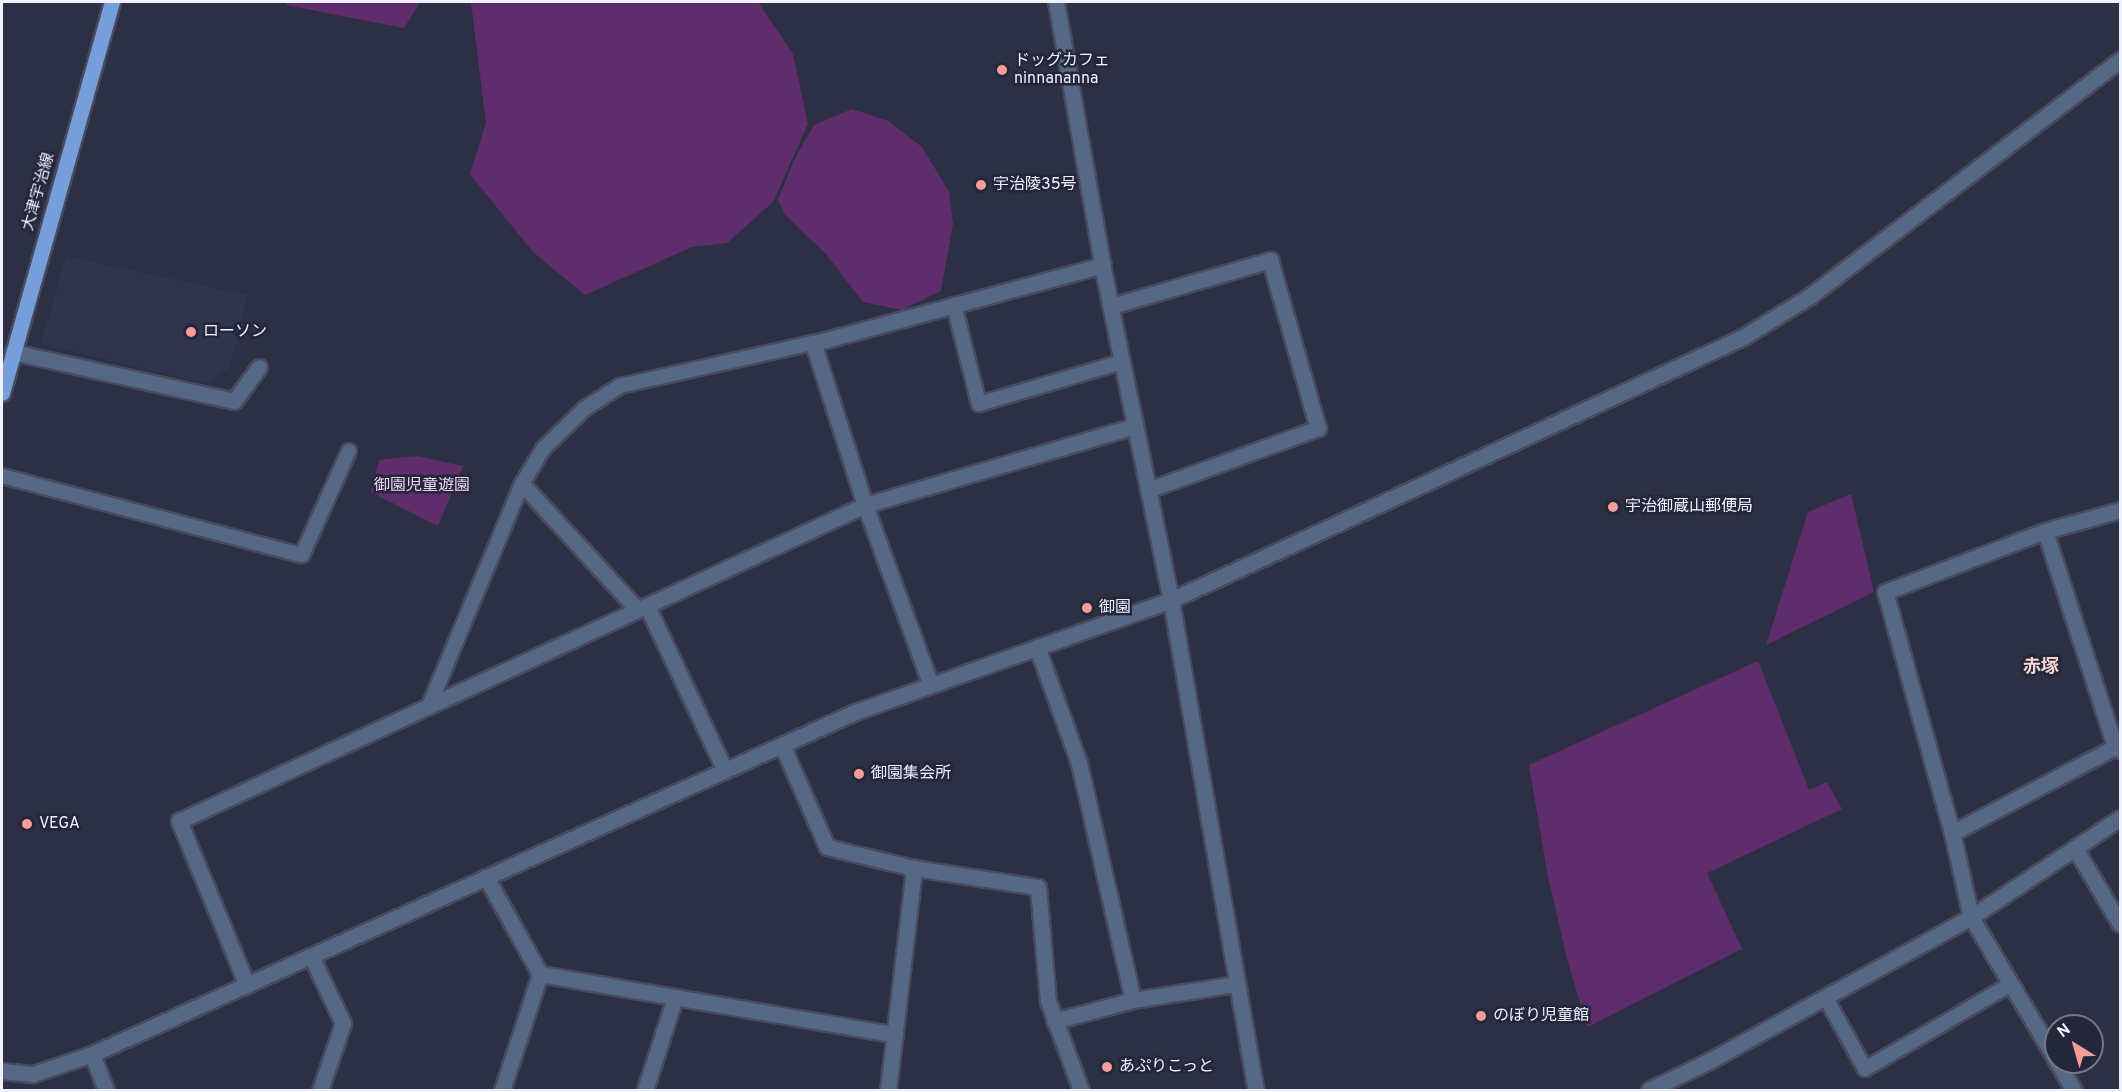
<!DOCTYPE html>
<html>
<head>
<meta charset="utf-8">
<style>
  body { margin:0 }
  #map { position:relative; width:2122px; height:1092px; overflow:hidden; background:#2d3044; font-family:Overpass,"Noto Sans JP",sans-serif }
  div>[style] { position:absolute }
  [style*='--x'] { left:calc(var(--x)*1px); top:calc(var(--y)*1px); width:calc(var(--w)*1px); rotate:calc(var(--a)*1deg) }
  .built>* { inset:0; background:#31344f }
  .green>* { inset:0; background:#602d6c }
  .roads { filter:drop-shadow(2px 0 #484b5e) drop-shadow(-2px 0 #484b5e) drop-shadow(0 2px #484b5e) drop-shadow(0 -2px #484b5e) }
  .lane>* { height:14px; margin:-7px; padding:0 7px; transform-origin:7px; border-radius:7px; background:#556986 }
  .street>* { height:15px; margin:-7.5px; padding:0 7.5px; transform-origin:7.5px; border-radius:7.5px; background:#556986 }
  .primary>* { height:15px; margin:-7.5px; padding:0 7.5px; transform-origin:7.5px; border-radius:7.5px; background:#769eda }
  .dots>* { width:16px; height:16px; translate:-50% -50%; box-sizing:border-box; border:3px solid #24263a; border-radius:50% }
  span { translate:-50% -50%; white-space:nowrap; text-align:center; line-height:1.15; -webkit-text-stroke:5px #24263a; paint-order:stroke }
  .poi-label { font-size:16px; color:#eff1ff }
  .left { translate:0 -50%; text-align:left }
  .street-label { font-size:16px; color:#eff1ff }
  .park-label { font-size:16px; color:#f0d3f7 }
  .neighbourhood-label { font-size:18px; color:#f9d5d4; font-weight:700 }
  .frame { position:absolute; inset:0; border:3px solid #eff1ff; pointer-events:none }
  .north { position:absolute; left:2044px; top:1014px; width:60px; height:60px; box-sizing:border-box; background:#24263a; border:2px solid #757789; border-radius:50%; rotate:323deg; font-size:16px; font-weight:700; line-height:24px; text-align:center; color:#eff1ff }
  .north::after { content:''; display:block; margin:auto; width:21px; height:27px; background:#f59b99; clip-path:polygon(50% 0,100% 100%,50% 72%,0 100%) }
</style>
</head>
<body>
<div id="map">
  <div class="built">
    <i style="clip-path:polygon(66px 256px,247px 295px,230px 368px,204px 383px,41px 344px)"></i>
  </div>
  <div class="green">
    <i style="clip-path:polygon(287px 2px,420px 2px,404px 28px,286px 5px)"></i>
    <i style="clip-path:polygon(471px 2px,758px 2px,793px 54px,808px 124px,773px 202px,727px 243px,692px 247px,585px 295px,533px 252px,470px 174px,486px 123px)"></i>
    <i style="clip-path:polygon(852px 109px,888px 121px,922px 147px,949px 192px,953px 224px,941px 291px,902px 310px,863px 302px,826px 254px,785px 215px,778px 200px,793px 162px,814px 125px)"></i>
    <i style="clip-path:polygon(417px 456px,463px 466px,438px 526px,371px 492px,379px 460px)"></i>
    <i style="clip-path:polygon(1851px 494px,1874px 592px,1766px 645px,1808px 512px)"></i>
    <i style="clip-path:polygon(1758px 661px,1809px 790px,1827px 782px,1842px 809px,1707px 873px,1742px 949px,1587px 1027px,1567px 958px,1548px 877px,1529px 765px)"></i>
  </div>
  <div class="roads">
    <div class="lane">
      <i style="--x:954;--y:305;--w:102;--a:75.8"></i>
      <i style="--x:979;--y:404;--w:149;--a:-16.4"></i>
      <i style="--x:2;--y:476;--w:310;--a:14.8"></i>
      <i style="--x:302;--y:555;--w:114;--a:-65.7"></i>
      <i style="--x:429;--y:706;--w:241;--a:-67.3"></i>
      <i style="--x:522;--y:484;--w:41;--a:-59"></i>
      <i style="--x:543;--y:449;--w:57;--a:-44.3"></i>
      <i style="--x:584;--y:409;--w:43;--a:-32.6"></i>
      <i style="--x:620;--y:386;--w:198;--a:-12.6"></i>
      <i style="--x:1826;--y:998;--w:81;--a:61.2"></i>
      <i style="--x:1865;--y:1069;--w:169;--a:-30.2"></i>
    </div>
    <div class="street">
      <i style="--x:1056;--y:2;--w:281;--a:80"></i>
      <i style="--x:1105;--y:279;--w:328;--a:78.4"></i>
      <i style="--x:1171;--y:600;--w:497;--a:80.2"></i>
      <i style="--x:1103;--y:265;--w:300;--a:164.9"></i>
      <i style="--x:813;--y:343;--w:170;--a:72.2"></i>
      <i style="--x:865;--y:505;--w:281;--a:-16.3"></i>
      <i style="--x:1111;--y:306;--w:166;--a:-16.1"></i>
      <i style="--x:1270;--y:260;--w:175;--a:74.1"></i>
      <i style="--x:1318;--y:428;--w:181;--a:160"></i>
      <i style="--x:13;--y:352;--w:226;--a:12.5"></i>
      <i style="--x:234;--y:401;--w:42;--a:-53.7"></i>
      <i style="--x:522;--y:484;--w:171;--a:47.4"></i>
      <i style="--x:2045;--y:531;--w:227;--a:72"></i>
      <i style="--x:647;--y:606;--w:182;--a:64.6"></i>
      <i style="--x:1037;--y:647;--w:123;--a:70.1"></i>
      <i style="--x:1079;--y:763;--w:243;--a:77.2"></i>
      <i style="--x:782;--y:745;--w:111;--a:66.2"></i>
      <i style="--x:827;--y:847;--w:89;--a:13.6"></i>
      <i style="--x:914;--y:868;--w:125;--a:8.7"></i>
      <i style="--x:1038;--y:887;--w:114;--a:85"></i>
      <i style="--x:1048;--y:1001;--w:95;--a:69.7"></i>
      <i style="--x:1952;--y:833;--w:184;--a:-27.8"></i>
      <i style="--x:2115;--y:747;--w:6;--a:31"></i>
      <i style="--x:2075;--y:848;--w:88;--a:59.4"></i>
      <i style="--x:486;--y:877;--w:111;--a:60.9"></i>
      <i style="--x:540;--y:974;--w:122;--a:108.1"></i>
      <i style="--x:311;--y:956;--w:74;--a:64.5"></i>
      <i style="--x:343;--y:1023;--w:71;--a:108.9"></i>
      <i style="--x:540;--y:974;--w:360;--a:9.7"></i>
      <i style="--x:247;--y:985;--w:178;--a:-112.5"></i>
      <i style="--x:179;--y:821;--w:755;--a:-24.73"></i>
      <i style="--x:865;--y:505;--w:192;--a:69.9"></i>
      <i style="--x:1054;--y:1021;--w:82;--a:-14.9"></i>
      <i style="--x:1133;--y:1000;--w:104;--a:-8.8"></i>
      <i style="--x:92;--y:1054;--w:39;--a:69"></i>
      <i style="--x:2056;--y:1060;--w:166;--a:-120.7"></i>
      <i style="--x:1971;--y:917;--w:86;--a:-102.7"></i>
      <i style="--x:1952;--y:833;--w:250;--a:-105.5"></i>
      <i style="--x:1885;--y:592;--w:171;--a:-20.9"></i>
      <i style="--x:2045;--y:531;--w:78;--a:-15.6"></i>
      <i style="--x:2057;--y:1062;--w:33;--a:59"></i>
      <i style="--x:2;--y:1071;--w:31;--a:6"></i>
      <i style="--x:33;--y:1074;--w:62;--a:-18.7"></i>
      <i style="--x:92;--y:1054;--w:836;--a:-24.14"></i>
      <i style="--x:855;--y:712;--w:335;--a:-19.5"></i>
      <i style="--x:1171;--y:600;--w:630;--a:-24.69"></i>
      <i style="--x:1743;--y:337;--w:79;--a:-31.5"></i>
      <i style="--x:1810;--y:296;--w:390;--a:-37.3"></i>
      <i style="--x:645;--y:1090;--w:98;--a:-72.1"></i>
      <i style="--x:888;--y:1090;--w:224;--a:-83.3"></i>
      <i style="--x:1649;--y:1090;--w:67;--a:-25.8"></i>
      <i style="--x:1709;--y:1061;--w:299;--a:-28.8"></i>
      <i style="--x:1971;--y:917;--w:179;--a:-33.6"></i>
    </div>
    <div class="primary">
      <i style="--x:2;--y:393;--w:406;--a:-74.3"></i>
    </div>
  </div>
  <div class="dots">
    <i style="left:1002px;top:70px;background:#f59b99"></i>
    <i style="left:981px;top:185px;background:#f59b99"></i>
    <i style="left:191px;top:332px;background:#f59b99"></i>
    <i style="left:1613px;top:507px;background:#f59b99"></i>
    <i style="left:1087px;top:608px;background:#f59b99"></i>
    <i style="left:859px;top:774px;background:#f59b99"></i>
    <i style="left:27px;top:824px;background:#f59b99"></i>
    <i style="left:1481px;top:1016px;background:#f59b99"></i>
    <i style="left:1107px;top:1067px;background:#f59b99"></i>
  </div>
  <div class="poi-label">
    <span class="left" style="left:1014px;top:70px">ドッグカフェ<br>ninnananna</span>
    <span class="left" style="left:993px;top:185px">宇治陵35号</span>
    <span class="left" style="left:203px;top:332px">ローソン</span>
    <span class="left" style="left:1625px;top:507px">宇治御蔵山郵便局</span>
    <span class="left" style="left:1099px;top:608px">御園</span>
    <span class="left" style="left:871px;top:774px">御園集会所</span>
    <span class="left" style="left:39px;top:824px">VEGA</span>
    <span class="left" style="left:1493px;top:1016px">のぼり児童館</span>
    <span class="left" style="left:1119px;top:1067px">あぷりこっと</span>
  </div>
  <div class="street-label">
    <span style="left:39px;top:192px;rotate:-74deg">大津宇治線</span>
  </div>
  <div class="park-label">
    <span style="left:422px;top:486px">御園児童遊園</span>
  </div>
  <div class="neighbourhood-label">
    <span style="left:2041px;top:668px">赤塚</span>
  </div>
  <div class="frame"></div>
  <div class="north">N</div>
</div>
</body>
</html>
